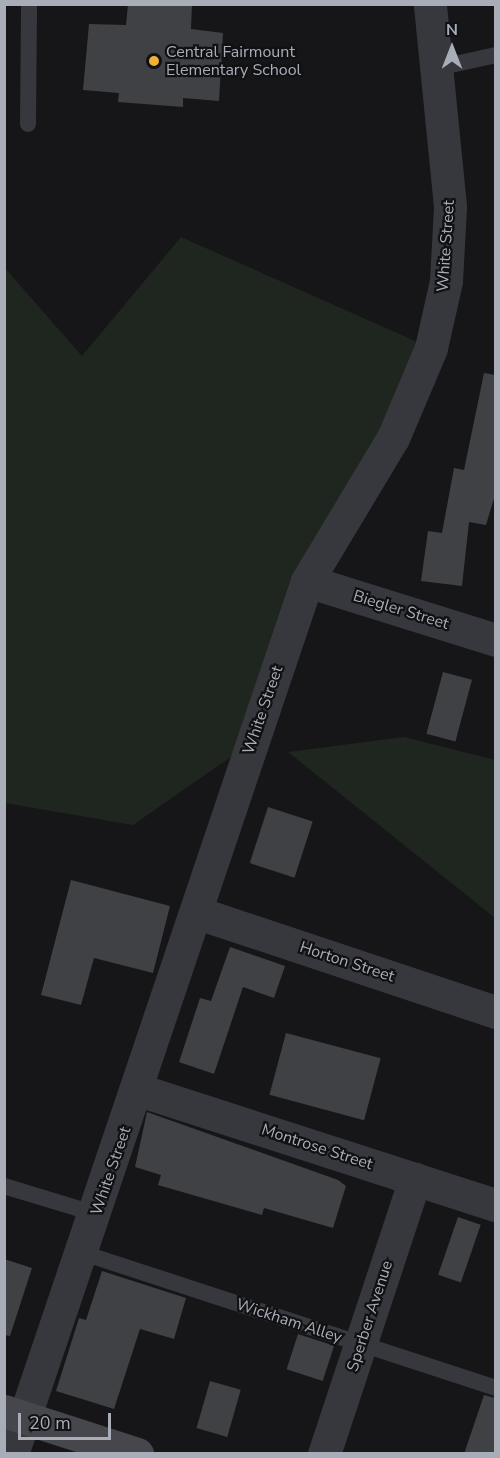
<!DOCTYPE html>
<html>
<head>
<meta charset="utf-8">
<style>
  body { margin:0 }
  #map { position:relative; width:500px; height:1458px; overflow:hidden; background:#161618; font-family:"Nunito Sans",sans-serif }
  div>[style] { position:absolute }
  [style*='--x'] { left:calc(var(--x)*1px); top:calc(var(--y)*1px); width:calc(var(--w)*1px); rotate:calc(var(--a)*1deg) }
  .green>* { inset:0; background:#1e261f }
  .building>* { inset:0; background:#404145; transform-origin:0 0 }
  .service>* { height:16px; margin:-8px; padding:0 8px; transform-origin:8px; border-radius:8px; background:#37383d }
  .minor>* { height:33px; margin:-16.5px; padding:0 16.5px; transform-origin:16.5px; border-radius:16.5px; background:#37383d }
  .secondary>* { height:33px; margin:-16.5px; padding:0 16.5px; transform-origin:16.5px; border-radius:16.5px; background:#45474d }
  .dots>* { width:16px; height:16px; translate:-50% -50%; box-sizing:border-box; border:3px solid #111113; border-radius:50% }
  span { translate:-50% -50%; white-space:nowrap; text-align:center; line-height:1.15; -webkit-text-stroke:4.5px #111113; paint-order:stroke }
  .poi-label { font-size:16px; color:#a8adb8 }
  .left { translate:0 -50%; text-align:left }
  .street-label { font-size:16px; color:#a8adb8 }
  .frame { position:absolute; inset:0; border:6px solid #a8adb8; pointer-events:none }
  .north { position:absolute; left:422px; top:18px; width:60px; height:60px; -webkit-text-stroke:4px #111113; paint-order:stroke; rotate:0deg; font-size:16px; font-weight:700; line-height:24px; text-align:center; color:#a8adb8 }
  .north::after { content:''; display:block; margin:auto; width:21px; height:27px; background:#a8adb8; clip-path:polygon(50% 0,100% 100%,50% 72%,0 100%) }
  .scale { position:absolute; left:18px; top:1413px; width:93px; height:27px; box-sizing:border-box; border:3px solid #a8adb8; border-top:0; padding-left:8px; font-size:18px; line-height:21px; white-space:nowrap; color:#a8adb8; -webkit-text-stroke:4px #111113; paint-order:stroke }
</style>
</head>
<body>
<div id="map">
  <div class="green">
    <i style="clip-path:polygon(181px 237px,431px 348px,251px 743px,133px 825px,5px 803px,4px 267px,82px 356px)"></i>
    <i style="clip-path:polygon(404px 737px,495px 760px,495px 918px,288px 752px)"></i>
  </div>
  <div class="building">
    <i style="clip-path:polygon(128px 4px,192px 4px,191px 29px,223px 33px,219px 101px,183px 98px,183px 107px,118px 102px,119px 93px,83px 90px,89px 24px,126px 25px)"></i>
    <i style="clip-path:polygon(484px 373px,495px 375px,495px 495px,486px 525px,469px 522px,462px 586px,421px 581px,428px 531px,442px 533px,454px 468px,464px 470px)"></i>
    <i style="left:443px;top:672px;width:30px;height:64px;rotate:15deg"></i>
    <i style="left:268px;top:807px;width:47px;height:59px;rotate:18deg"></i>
    <i style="clip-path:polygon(71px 880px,170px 906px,153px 973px,94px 958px,81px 1005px,41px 995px)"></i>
    <i style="clip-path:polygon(230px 947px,285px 966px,274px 998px,243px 987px,214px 1074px,179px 1062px,200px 998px,211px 1001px)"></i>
    <i style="left:286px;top:1033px;width:98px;height:64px;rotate:15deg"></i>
    <i style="clip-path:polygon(147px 1112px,338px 1180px,346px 1186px,333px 1228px,264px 1208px,262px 1215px,158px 1185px,161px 1175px,135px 1167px)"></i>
    <i style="left:458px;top:1217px;width:24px;height:61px;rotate:19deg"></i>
    <i style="clip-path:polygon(4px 1259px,32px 1268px,10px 1336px,4px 1335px)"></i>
    <i style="clip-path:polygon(102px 1271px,186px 1298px,174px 1339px,140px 1329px,114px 1409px,56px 1391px,79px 1318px,86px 1320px)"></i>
    <i style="left:298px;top:1334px;width:38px;height:37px;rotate:18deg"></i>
    <i style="left:210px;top:1381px;width:32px;height:49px;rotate:16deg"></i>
    <i style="clip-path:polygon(484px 1395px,495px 1398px,495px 1454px,464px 1454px)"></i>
  </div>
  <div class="service">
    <i style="--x:437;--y:68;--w:60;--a:-12.4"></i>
    <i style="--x:28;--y:124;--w:120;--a:-89.5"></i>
    <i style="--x:4;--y:1186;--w:96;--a:16.9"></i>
    <i style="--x:83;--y:1253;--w:435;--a:18.1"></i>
  </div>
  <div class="minor">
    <i style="--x:307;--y:581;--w:198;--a:17.3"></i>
    <i style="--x:198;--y:913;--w:314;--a:18.4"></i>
    <i style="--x:139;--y:1090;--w:375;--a:17.9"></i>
    <i style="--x:12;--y:1454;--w:921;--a:-71.33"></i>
    <i style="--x:307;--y:581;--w:167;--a:-59"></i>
    <i style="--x:393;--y:438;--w:98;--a:-67.1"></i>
    <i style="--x:431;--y:348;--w:69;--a:-77.4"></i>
    <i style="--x:446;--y:281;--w:75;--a:-86.9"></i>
    <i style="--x:450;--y:206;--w:203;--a:-95.7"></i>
    <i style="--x:324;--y:1454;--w:290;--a:-71.7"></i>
  </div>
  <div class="secondary">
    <i style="--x:4;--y:1411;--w:140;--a:17.9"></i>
  </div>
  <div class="dots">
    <i style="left:154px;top:61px;background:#f2b134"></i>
  </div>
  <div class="poi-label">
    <span class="left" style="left:166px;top:61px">Central Fairmount<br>Elementary School</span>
  </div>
  <div class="street-label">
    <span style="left:446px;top:246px;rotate:-86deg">White Street</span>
    <span style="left:401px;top:610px;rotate:17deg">Biegler Street</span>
    <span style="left:263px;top:710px;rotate:-71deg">White Street</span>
    <span style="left:347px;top:962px;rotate:18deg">Horton Street</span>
    <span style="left:317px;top:1147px;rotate:18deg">Montrose Street</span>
    <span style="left:111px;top:1171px;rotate:-71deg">White Street</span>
    <span style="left:370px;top:1316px;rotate:-72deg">Sperber Avenue</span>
    <span style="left:289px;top:1321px;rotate:18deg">Wickham Alley</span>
  </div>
  <div class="frame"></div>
  <div class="north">N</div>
  <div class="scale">20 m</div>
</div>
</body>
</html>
